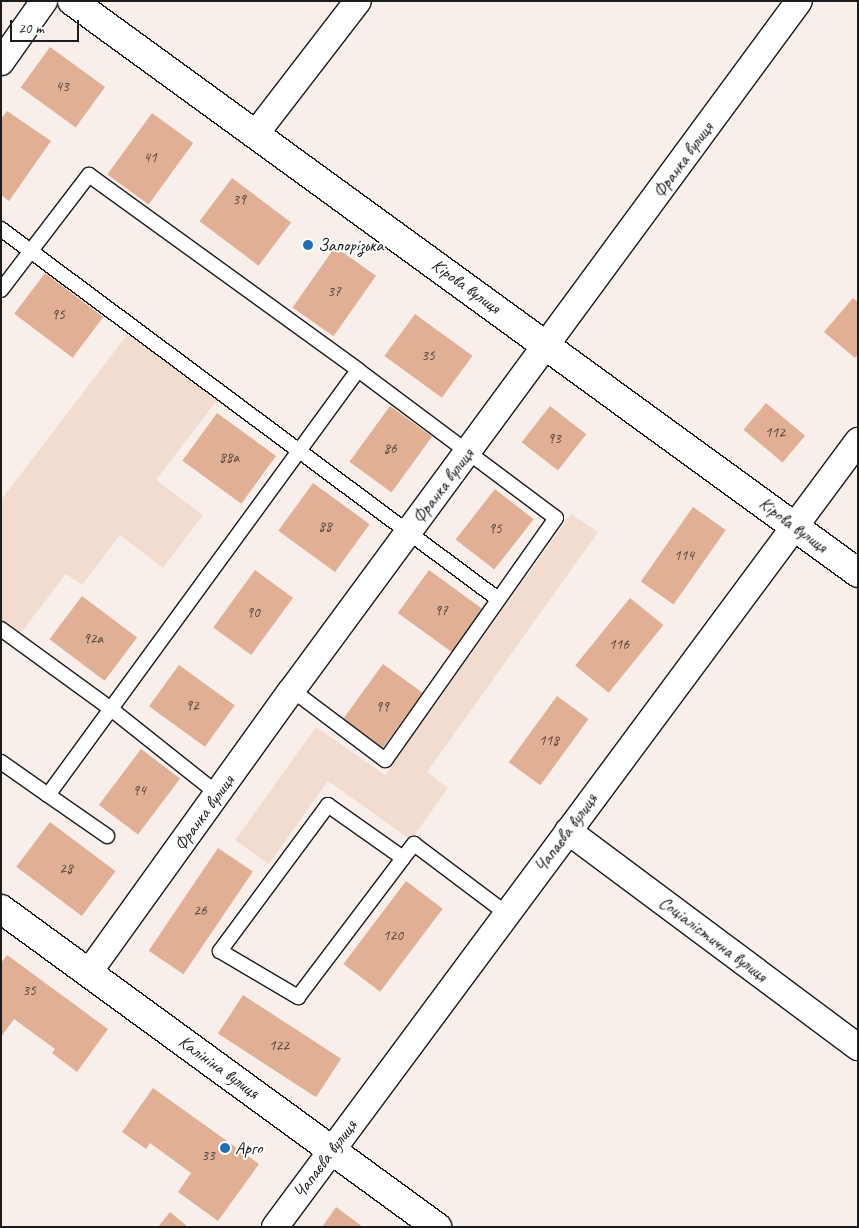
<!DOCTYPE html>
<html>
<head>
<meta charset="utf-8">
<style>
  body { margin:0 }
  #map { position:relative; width:859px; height:1228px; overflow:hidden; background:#f9efea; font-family:Caveat,sans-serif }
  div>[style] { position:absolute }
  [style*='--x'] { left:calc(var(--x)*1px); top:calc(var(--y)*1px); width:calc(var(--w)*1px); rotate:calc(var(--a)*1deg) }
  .built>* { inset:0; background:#f2dcd0 }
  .building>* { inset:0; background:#e1af94; transform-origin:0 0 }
  .roads { filter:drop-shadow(1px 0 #1c1c1c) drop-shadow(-1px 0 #1c1c1c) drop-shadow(0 1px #1c1c1c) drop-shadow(0 -1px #1c1c1c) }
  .lane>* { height:14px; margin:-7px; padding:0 7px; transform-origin:7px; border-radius:7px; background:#fff }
  .street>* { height:26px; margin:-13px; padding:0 13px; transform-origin:13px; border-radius:13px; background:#fff }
  .secondary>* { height:28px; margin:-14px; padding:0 14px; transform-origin:14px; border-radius:14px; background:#fff }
  .dots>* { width:14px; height:14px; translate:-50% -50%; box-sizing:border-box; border:2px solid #fff; border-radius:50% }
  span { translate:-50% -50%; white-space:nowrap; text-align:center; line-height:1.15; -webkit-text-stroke:4px #fff; paint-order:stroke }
  .number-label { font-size:15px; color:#4d413a }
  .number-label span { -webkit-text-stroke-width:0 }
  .street-label { font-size:18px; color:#1c1c1c }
  .poi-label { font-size:18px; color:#1c1c1c }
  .left { translate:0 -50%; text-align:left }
  .frame { position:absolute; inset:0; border:2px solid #1c1c1c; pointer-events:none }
  .scale { position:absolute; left:10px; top:20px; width:69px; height:22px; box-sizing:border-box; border:2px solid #1c1c1c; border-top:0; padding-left:6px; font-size:15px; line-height:18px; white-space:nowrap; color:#1c1c1c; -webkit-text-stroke:4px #fff; paint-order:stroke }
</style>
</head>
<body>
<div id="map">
  <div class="built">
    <i style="clip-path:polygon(133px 327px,221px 395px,156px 480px,203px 515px,163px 568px,120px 535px,82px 585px,66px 574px,17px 638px,1px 626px,1px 500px)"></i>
    <i style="clip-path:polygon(571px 514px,598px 532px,427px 772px,448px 788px,411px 840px,328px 781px,269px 864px,235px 840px,316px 727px,385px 775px)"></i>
  </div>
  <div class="building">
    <i style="left:50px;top:47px;width:68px;height:50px;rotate:36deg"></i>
    <i style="clip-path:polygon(7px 111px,51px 141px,9px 201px,1px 195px,1px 119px)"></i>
    <i style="left:152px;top:113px;width:51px;height:76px;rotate:36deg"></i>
    <i style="left:232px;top:178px;width:74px;height:54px;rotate:37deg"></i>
    <i style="left:335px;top:247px;width:50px;height:74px;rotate:35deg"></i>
    <i style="left:45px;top:273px;width:73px;height:51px;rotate:37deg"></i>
    <i style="clip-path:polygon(853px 298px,858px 302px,858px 354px,855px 358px,824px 332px)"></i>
    <i style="left:415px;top:314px;width:71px;height:52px;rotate:36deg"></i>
    <i style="left:766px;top:403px;width:51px;height:35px;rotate:40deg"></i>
    <i style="left:390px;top:406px;width:52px;height:69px;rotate:36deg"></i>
    <i style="left:550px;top:406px;width:46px;height:46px;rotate:38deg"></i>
    <i style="left:217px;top:413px;width:73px;height:59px;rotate:36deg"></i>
    <i style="left:313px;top:483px;width:70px;height:59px;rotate:36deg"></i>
    <i style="left:495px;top:489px;width:49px;height:64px;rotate:38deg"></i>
    <i style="left:693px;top:507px;width:40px;height:91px;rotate:35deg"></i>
    <i style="left:255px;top:570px;width:47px;height:71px;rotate:36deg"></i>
    <i style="left:429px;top:570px;width:67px;height:53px;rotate:36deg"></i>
    <i style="left:82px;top:596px;width:69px;height:54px;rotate:37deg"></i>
    <i style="left:630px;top:598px;width:43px;height:87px;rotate:39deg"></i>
    <i style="left:383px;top:664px;width:49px;height:70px;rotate:36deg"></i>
    <i style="left:179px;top:665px;width:69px;height:51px;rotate:36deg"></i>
    <i style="left:557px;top:696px;width:39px;height:82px;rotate:36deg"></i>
    <i style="left:141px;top:749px;width:49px;height:70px;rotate:37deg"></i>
    <i style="left:50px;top:822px;width:82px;height:56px;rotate:37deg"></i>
    <i style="left:218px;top:848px;width:42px;height:124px;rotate:34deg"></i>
    <i style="left:406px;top:881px;width:46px;height:104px;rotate:37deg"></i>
    <i style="clip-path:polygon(7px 955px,108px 1029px,77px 1072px,52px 1053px,55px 1049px,14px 1019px,1px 1037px,1px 963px)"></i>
    <i style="left:243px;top:995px;width:117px;height:46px;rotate:33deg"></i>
    <i style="clip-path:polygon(153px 1088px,259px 1164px,218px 1221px,178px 1192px,191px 1173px,150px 1143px,146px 1149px,122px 1132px)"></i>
    <i style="clip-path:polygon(336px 1207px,363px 1227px,322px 1227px)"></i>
    <i style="clip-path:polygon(170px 1212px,188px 1227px,158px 1227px)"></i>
  </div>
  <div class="roads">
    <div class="lane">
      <i style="--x:1;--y:229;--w:620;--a:36.67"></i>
      <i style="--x:1;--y:290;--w:145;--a:-52.6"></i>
      <i style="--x:89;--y:175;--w:332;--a:35.9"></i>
      <i style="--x:358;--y:370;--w:247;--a:36.8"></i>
      <i style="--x:556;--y:518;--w:296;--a:125.2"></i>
      <i style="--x:385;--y:760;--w:116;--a:-143"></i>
      <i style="--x:1;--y:629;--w:136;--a:36"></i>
      <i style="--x:111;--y:709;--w:137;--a:38.5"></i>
      <i style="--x:1;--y:762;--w:57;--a:35.1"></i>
      <i style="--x:48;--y:795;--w:526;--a:-53.89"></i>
      <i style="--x:48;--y:795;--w:72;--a:34.8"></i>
      <i style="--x:403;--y:858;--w:92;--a:-144.8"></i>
      <i style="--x:328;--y:805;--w:182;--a:126.5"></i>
      <i style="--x:220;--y:951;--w:91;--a:30.5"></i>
      <i style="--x:298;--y:997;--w:174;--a:-52.9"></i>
      <i style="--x:403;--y:858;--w:18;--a:-52"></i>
      <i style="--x:414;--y:844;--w:115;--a:36.9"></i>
    </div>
    <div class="street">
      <i style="--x:1;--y:62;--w:75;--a:-54.8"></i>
      <i style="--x:257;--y:132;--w:165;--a:-52.4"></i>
      <i style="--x:568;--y:831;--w:362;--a:36.7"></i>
      <i style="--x:89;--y:972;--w:347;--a:-54.3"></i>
      <i style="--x:292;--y:690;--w:855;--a:-53.65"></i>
      <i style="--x:275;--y:1227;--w:979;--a:-53.43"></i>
    </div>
    <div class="secondary">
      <i style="--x:72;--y:1;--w:972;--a:36.04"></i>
      <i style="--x:1;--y:909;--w:540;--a:36.11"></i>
    </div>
  </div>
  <div class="dots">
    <i style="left:308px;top:245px;background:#1f6fb2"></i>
    <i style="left:225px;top:1148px;background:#1f6fb2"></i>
  </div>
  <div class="number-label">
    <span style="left:62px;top:87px">43</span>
    <span style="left:150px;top:158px">41</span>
    <span style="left:239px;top:200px">39</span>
    <span style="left:334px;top:292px">37</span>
    <span style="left:58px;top:315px">95</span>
    <span style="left:428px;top:356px">35</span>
    <span style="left:775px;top:433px">112</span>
    <span style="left:554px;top:439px">93</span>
    <span style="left:390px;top:449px">86</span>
    <span style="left:229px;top:458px">88а</span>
    <span style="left:325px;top:527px">88</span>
    <span style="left:495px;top:529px">95</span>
    <span style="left:684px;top:556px">114</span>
    <span style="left:441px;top:611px">97</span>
    <span style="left:253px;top:613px">90</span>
    <span style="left:93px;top:639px">92а</span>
    <span style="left:619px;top:645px">116</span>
    <span style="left:192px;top:706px">92</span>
    <span style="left:382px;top:707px">99</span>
    <span style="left:549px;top:741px">118</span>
    <span style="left:139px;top:791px">94</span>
    <span style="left:66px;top:869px">28</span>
    <span style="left:200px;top:911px">26</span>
    <span style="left:393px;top:936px">120</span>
    <span style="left:29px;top:991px">35</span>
    <span style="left:279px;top:1046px">122</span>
    <span style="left:208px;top:1156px">33</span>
  </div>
  <div class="street-label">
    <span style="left:683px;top:160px;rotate:-54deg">Франка вулиця</span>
    <span style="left:466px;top:286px;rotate:36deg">Кірова вулиця</span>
    <span style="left:443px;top:486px;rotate:-53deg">Франка вулиця</span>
    <span style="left:793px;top:525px;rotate:36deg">Кірова вулиця</span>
    <span style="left:204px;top:813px;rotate:-54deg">Франка вулиця</span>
    <span style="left:566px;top:833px;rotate:-53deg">Чапаєва вулиця</span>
    <span style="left:713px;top:939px;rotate:37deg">Соціалістична вулиця</span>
    <span style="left:219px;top:1067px;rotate:36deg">Калініна вулиця</span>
    <span style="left:325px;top:1159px;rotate:-53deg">Чапаєва вулиця</span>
  </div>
  <div class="poi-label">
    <span class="left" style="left:318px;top:245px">Запорізька</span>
    <span class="left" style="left:235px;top:1148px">Арго</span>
  </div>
  <div class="frame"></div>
  <div class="scale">20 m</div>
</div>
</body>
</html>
